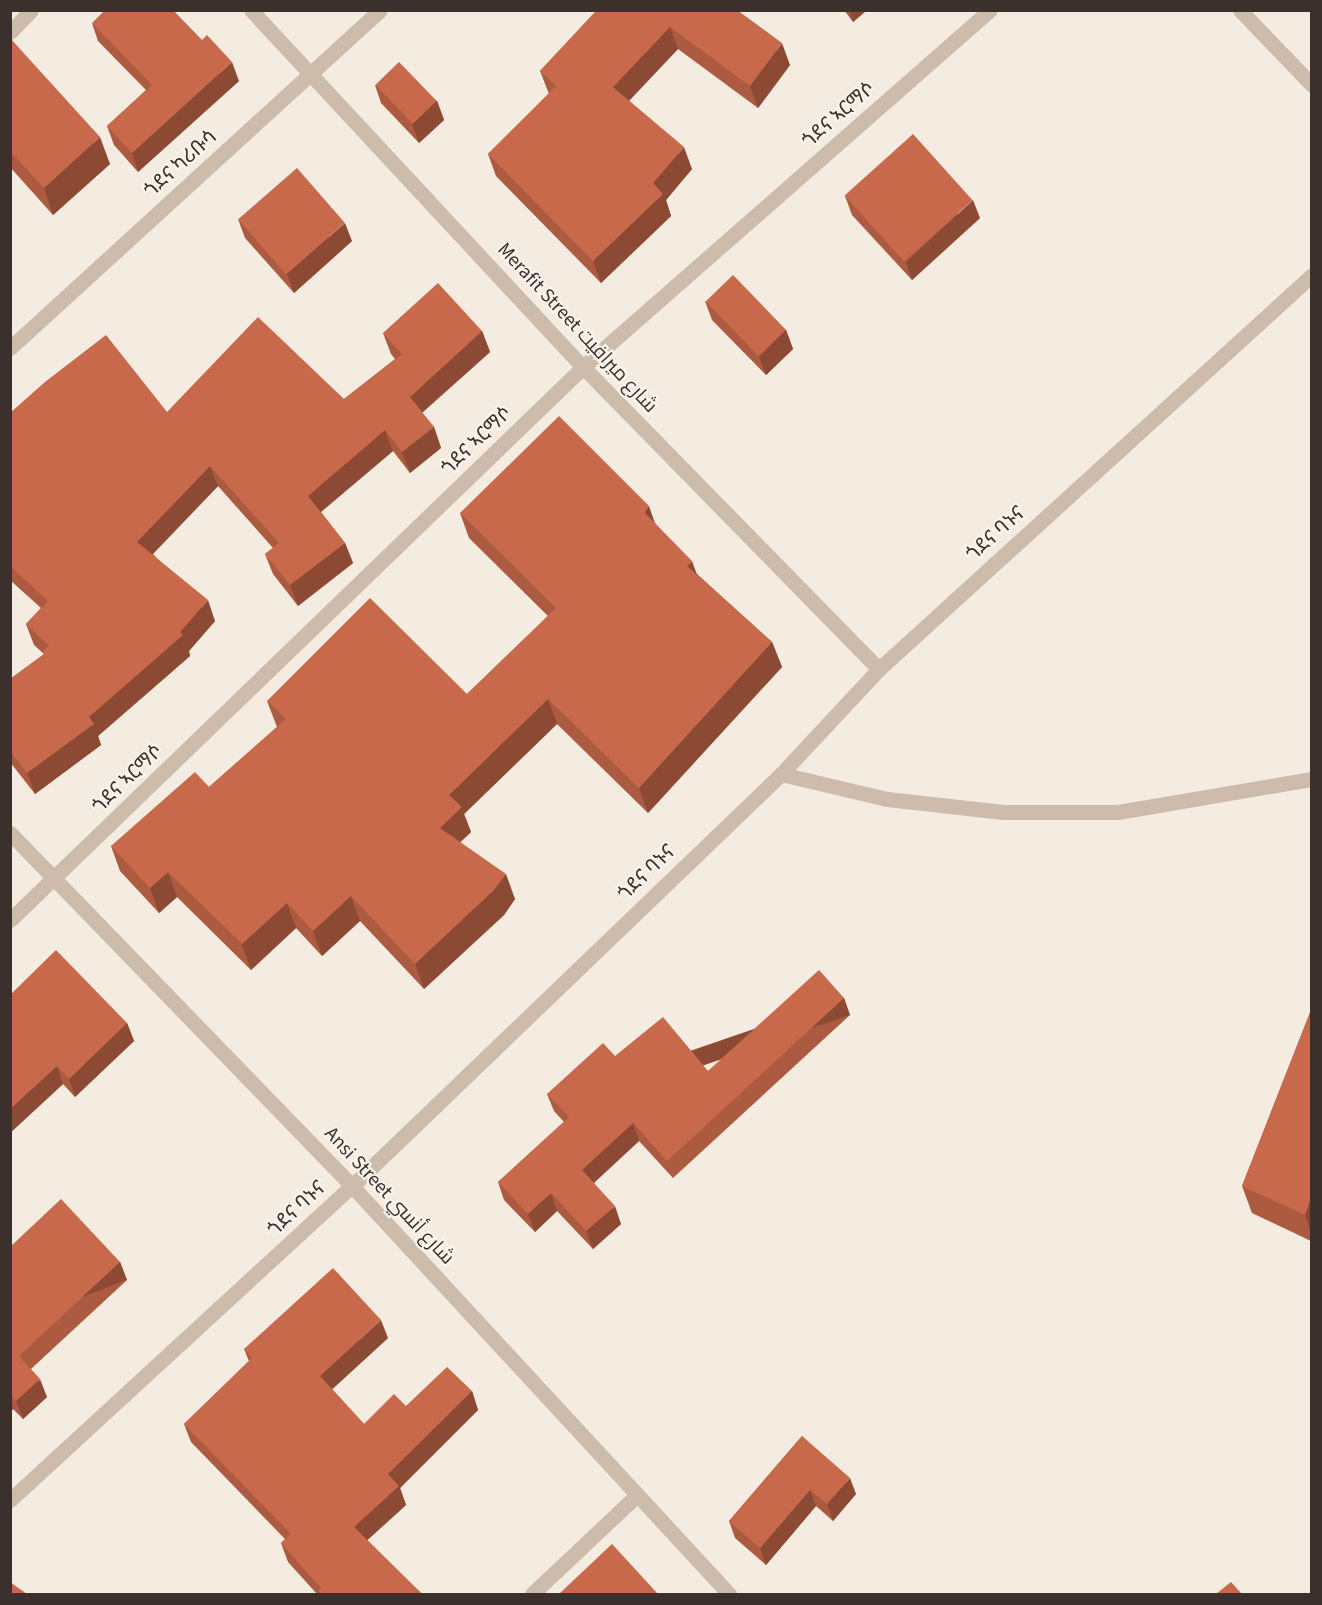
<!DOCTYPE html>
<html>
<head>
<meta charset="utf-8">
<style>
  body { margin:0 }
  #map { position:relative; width:1322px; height:1605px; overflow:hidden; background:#f4ebe1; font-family:"Source Sans 3",Cairo,"Noto Sans Ethiopic",sans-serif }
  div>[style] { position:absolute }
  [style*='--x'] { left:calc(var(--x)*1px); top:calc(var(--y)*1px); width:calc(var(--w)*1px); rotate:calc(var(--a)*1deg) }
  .minor>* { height:15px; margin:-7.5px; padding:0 7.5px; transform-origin:7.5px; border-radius:7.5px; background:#cdbbac }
  .wall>* { inset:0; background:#ac5a40 }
  .shaded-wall>* { inset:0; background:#8c4a34; transform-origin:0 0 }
  .building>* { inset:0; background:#c8694b; transform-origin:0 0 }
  span { translate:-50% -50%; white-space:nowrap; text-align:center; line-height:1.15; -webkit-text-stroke:4.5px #fbf5ee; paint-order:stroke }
  .street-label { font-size:20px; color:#3b302b }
  .frame { position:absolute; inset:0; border:12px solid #3b302b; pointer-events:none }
</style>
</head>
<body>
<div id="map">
  <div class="minor">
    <i style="--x:251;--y:10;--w:488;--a:47.1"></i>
    <i style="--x:583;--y:367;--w:423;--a:45.6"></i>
    <i style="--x:1240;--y:10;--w:104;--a:46.2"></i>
    <i style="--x:10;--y:32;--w:30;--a:-46"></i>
    <i style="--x:10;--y:348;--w:501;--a:-42.41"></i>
    <i style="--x:781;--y:774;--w:109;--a:13.3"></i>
    <i style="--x:887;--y:799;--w:117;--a:6.4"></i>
    <i style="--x:1003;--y:812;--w:115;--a:0"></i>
    <i style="--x:1118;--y:812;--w:197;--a:-9.7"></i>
    <i style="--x:10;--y:833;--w:492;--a:45.9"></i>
    <i style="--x:352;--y:1186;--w:556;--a:47.26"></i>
    <i style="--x:10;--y:920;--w:796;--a:-43.98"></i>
    <i style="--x:583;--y:367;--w:541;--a:-41.26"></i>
    <i style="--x:10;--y:1500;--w:464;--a:-42.6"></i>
    <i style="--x:352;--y:1186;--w:595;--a:-43.84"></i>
    <i style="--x:781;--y:774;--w:144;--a:-47"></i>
    <i style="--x:879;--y:669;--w:585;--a:-42.3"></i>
    <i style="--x:532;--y:1594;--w:144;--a:-43.3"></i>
  </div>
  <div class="wall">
    <i style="clip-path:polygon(597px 10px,737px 10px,790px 65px,758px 108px,678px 49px,629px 101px,692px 169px,666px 200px,671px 216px,601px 283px,496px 176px,488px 154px,549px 94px,540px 71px)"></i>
    <i style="clip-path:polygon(844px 10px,867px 10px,853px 22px)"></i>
    <i style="clip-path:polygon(92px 23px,239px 81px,138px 172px,114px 145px,107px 126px,146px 90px,98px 41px)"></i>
    <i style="clip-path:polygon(10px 38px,110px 164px,53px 215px,10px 167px)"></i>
    <i style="clip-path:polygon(375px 85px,437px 101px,444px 120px,419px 143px,381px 103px)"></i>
    <i style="clip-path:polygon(845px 196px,980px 218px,912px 280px,852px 215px)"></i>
    <i style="clip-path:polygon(238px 219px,352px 241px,294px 293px,245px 238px)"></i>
    <i style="clip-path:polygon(705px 301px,786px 330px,793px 349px,766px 375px,712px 320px)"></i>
    <i style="clip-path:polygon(482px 331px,490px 352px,422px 413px,434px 427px,441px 448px,410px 473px,393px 451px,321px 512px,345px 543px,353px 563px,298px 606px,273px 574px,265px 554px,273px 548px,218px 486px,153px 554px,215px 621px,189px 651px,190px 656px,98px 736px,101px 745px,35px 794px,10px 762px,10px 679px,44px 654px,34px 645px,26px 624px,41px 608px,10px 580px,10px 413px,167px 412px,344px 399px,395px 359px,391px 354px,383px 333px)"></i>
    <i style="clip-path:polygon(460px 513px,655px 523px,697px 574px,772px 642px,782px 667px,648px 813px,557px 724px,464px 814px,471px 832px,460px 842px,515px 899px,504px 915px,424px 989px,360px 921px,322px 956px,296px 928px,251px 970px,177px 897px,159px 913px,120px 871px,111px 846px,209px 787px,277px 727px,267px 701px,467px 694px,548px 616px,469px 538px)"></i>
    <i style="clip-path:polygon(10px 995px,127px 1023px,134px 1041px,75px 1097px,63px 1084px,10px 1133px)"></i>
    <i style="clip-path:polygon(844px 998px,850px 1015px,673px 1178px,639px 1141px,594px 1183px,621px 1224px,593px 1249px,557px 1211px,535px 1232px,504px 1200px,498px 1182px,564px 1122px,554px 1111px,547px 1094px,615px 1056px,708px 1071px)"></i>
    <i style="clip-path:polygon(1311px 1010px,1311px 1241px,1252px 1213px,1242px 1186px)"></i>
    <i style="clip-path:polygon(10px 1247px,120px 1262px,127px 1280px,31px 1369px,47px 1397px,23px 1419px,13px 1409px,10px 1412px)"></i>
    <i style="clip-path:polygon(388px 1338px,332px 1389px,364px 1424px,406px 1406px,472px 1391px,478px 1410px,400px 1488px,406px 1505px,367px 1540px,422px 1594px,317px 1594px,288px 1562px,281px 1543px,285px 1539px,191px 1442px,184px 1424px,249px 1361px,244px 1349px)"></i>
    <i style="clip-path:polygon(802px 1436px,856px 1494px,833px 1521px,816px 1506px,766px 1565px,735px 1538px,729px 1521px)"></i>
  </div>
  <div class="shaded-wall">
    <i style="clip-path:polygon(849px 10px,867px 10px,853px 22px)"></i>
    <i style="clip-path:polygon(670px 27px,678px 49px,621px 109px,613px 87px)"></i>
    <i style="clip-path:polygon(782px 43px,790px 65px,758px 108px,750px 86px)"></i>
    <i style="clip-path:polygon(232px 62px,239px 81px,138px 172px,132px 153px)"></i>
    <i style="clip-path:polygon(437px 101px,444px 120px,419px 143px,412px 124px)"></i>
    <i style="clip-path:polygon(100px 137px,110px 164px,53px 215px,44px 188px)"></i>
    <i style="clip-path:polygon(684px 147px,692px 169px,666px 200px,671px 216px,601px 283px,593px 261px,653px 183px)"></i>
    <i style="clip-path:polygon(973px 200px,980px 218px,912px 280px,906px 262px)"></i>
    <i style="clip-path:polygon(345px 223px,352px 241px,294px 293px,287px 274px)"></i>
    <i style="clip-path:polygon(786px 330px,793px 349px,766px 375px,759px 357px)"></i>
    <i style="clip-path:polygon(482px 331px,490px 352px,417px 417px,410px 397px)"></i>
    <i style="clip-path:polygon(434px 427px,441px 448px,410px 473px,402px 452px)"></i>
    <i style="clip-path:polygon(385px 430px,393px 451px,316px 516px,308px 496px)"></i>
    <i style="clip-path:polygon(210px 466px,218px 486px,145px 562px,137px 542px)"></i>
    <i style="clip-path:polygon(649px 506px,658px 532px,644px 512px)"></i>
    <i style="clip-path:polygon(345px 543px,353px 563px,298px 606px,290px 585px)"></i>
    <i style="clip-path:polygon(692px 561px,701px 586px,687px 566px)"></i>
    <i style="clip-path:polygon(208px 600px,215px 621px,189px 651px,190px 656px,98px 736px,101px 745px,35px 794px,27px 773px,180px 632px)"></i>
    <i style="clip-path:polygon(772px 642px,782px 667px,648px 813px,639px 788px)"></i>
    <i style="clip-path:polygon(548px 699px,557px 724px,464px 814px,471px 832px,449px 853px,440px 828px,449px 795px)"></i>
    <i style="clip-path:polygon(168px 872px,177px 897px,159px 913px,150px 888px)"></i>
    <i style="clip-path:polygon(506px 874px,515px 899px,504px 915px,424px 989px,415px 964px)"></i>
    <i style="clip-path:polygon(351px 896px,360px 921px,322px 956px,313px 931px)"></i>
    <i style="clip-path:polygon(287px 903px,296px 928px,251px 970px,242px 944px)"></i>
    <i style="left:844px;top:998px;width:18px;height:241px;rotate:71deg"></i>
    <i style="clip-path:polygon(127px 1023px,134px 1041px,75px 1097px,69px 1079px)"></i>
    <i style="clip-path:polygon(57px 1066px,63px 1084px,10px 1133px,10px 1109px)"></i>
    <i style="clip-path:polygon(633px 1123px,639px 1141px,588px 1188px,582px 1170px)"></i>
    <i style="clip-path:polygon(551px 1193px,557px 1211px,535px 1232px,528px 1214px)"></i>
    <i style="clip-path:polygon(1311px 1198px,1311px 1233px,1305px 1215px)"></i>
    <i style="clip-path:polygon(615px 1206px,621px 1224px,593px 1249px,586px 1231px)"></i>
    <i style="left:120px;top:1262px;width:19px;height:138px;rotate:69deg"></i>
    <i style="clip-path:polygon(381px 1320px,388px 1338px,326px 1395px,320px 1376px)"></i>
    <i style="clip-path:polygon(40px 1379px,47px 1397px,23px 1419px,16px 1401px)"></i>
    <i style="clip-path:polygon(472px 1391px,478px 1410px,400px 1488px,406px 1505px,361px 1546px,354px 1527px,388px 1474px)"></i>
    <i style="clip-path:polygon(10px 1401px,13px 1409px,10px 1412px)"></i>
    <i style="clip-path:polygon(850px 1478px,856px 1494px,833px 1521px,827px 1504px)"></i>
    <i style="clip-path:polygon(810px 1490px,816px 1506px,766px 1565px,760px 1548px)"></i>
  </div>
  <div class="building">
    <i style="clip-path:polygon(105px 10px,173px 10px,202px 40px,207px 35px,232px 62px,132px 153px,107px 126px,152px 85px,92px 23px)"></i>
    <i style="clip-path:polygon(597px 10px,737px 10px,782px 43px,750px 86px,670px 27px,613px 87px,684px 147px,653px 183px,663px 194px,593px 261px,488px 154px,556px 86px,540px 71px)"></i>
    <i style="clip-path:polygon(10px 38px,100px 137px,44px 188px,10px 151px)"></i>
    <i style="left:399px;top:62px;width:54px;height:33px;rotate:46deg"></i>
    <i style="left:913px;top:134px;width:89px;height:92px;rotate:48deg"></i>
    <i style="left:297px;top:168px;width:73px;height:78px;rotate:49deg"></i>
    <i style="left:733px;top:275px;width:76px;height:38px;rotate:46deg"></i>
    <i style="clip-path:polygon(438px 283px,482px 331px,410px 397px,434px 427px,402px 452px,385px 430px,308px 496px,345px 543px,290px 585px,265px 554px,279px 543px,210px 466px,137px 542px,208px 600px,180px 632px,183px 635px,89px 717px,94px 724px,27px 773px,10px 751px,10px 679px,45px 654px,43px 651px,49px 646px,26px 624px,48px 601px,10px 566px,10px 413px,45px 382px,106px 335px,167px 412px,258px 317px,344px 399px,402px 354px,383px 333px)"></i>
    <i style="clip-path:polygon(559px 416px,649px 506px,644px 512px,692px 561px,687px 566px,772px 642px,639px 788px,548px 699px,449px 795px,462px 807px,440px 828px,506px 874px,494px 890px,415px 964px,351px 896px,313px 931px,287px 903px,242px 944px,168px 872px,150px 888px,111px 846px,195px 772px,209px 787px,286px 719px,267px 701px,370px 598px,467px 694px,556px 608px,460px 513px)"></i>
    <i style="clip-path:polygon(56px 950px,127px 1023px,69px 1079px,57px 1066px,10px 1109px,10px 995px)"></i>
    <i style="clip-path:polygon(819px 970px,844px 998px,667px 1161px,633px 1123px,582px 1170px,615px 1206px,586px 1231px,551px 1193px,528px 1214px,498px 1182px,569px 1117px,547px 1094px,603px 1043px,615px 1056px,663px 1017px,708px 1071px)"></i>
    <i style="clip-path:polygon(1311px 1010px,1311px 1198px,1305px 1215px,1242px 1186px)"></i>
    <i style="clip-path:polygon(61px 1199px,120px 1262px,19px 1356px,40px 1379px,16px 1401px,10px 1395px,10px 1247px)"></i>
    <i style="clip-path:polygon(333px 1268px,381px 1320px,320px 1376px,364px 1424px,394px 1394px,406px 1406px,447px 1367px,472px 1391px,388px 1474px,399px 1486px,354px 1527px,422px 1594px,322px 1594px,318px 1591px,321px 1588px,281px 1543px,291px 1534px,184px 1424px,252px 1358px,244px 1349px)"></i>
    <i style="clip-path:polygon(802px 1436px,850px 1478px,827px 1504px,810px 1490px,760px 1548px,729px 1521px)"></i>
    <i style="clip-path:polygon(612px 1544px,658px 1594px,559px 1594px)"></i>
    <i style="clip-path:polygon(10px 1582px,27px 1594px,10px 1594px)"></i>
    <i style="clip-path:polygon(1231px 1582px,1242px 1594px,1216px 1594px)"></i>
  </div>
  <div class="street-label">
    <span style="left:839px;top:115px;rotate:-41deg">ጎደና ኣርማሶ</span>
    <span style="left:181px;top:164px;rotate:-42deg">ጎደና ካሪቡሳ</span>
    <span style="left:577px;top:328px;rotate:47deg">Merafit Street شارع ميرافيت</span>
    <span style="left:477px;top:441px;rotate:-44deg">ጎደና ኣርማሶ</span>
    <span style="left:996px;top:534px;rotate:-42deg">ጎደና ባኑና</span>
    <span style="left:128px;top:779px;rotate:-44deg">ጎደና ኣርማሶ</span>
    <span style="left:647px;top:873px;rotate:-44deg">ጎደና ባኑና</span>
    <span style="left:389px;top:1196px;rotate:47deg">Ansi Street شارع أنسي</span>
    <span style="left:297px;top:1209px;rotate:-43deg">ጎደና ባኑና</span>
  </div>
  <div class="frame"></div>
</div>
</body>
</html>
